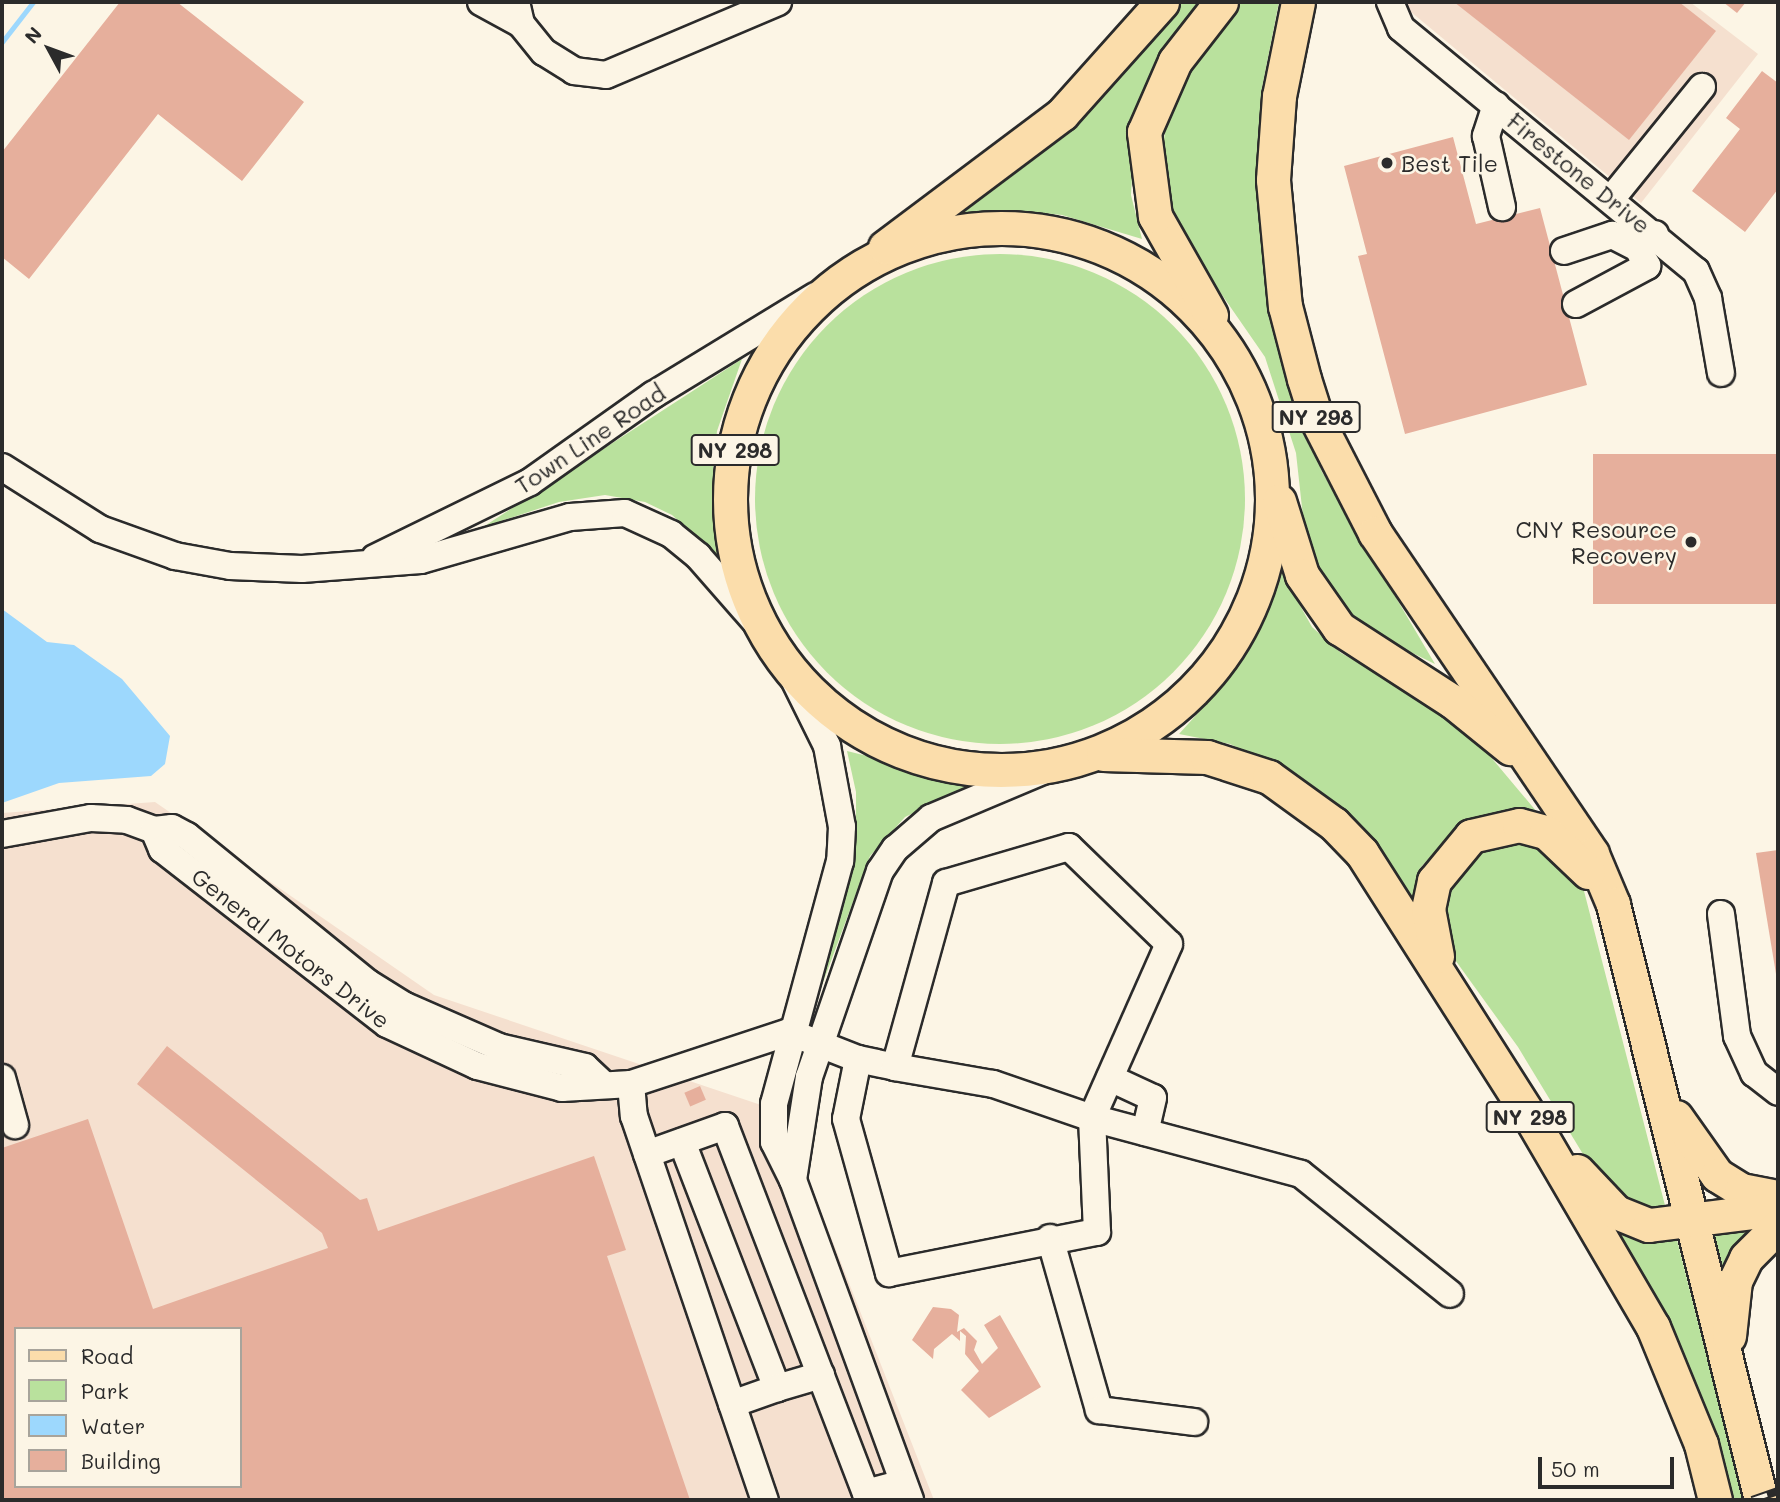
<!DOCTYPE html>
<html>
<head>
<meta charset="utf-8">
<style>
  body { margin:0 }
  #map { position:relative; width:1780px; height:1502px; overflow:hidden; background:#fcf5e5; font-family:Mali,sans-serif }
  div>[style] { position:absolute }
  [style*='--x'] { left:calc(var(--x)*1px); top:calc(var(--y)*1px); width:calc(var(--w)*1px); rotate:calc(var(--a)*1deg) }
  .built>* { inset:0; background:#f5e0cf }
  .green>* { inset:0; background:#b9e19d }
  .round { border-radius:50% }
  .water>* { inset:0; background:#9dd8fd }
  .stream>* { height:5px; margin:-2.5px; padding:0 2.5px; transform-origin:2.5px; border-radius:2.5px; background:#9dd8fd }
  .building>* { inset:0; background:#e6af9c; transform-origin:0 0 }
  .roads { filter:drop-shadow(2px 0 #2b2b2b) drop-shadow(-2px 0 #2b2b2b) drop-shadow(0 2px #2b2b2b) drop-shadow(0 -2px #2b2b2b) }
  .minor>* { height:26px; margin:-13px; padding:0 13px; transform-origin:13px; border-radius:13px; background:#fcf5e5 }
  .major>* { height:33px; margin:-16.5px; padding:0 16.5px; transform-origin:16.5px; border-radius:16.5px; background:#fbddab }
  .major>.ring { margin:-16.5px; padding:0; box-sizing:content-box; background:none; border:33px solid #fbddab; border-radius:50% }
  .rail>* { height:8px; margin-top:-4px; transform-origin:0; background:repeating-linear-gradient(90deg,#fcf5e5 0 16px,#2b2b2b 0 32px); box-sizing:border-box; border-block:2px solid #2b2b2b }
  .dots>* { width:19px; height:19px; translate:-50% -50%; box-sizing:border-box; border:4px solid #fcf5e5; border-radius:50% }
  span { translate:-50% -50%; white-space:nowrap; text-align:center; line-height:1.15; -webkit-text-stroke:5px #fcf5e5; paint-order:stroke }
  .shield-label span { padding:2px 5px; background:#fcf5e5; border:2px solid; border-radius:5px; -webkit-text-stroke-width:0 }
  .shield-label { font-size:21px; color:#2b2b2b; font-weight:700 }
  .poi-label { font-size:23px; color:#2b2b2b }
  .left { translate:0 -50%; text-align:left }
  .right { translate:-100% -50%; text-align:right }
  .street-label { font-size:23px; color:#2b2b2b }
  .frame { position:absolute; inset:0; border:4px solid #2b2b2b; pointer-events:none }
  .legend { position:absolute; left:14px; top:1327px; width:228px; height:161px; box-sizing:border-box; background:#fcf5e5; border:2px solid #a8a49b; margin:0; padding:9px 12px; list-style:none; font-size:21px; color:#2b2b2b }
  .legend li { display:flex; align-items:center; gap:14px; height:35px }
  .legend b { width:35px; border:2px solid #a8a49b }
  .north { position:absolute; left:14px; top:14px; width:70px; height:70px; -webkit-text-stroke:5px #fcf5e5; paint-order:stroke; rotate:311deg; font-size:19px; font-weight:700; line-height:28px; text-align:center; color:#2b2b2b }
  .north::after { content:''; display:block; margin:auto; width:24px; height:32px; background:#2b2b2b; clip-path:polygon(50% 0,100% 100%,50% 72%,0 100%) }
  .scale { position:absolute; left:1538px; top:1457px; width:136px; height:32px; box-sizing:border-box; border:4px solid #2b2b2b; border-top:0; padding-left:9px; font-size:21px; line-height:24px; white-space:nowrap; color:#2b2b2b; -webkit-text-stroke:5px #fcf5e5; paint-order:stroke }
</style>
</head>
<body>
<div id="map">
  <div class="built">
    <i style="clip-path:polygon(1399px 2px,1690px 2px,1758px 54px,1641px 203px)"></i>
    <i style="clip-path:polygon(evenodd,155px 802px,434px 995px,782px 1112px,934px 1500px,2px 1500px,2px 813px,155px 802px,16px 1329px,240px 1329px,240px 1486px,16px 1486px,16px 1329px)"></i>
  </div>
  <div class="green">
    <i style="clip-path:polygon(1176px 2px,1209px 2px,1135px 127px,1131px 195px,1142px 239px,1062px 215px,1023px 211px,933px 223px)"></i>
    <i style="clip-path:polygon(1241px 2px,1279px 2px,1261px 93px,1257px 179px,1268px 305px,1287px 376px,1322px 472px,1435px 664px,1357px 626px,1307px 553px,1296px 453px,1265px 357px,1191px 250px,1166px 193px,1162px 151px,1168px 115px,1188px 71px)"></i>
    <i class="round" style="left:755px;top:254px;width:490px;height:490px"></i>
    <i style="clip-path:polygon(742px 359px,717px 431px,713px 471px,724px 562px,672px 515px,645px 502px,605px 495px,559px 502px,483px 527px)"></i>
    <i style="clip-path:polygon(1278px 566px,1312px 627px,1341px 653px,1414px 693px,1479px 743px,1542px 818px,1483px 816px,1456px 829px,1420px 868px,1413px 910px,1336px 805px,1308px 782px,1230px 744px,1179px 734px,1227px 681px,1264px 615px)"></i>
    <i style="clip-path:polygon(847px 751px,976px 783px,905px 817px,870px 856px,815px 1004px,820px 962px,856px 844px,856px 792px)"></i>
    <i style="clip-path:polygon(1529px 840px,1575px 875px,1584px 891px,1668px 1217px,1606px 1192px,1518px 1047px,1445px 946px,1439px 893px,1472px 848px)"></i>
    <i style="clip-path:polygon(1769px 1218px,1722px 1280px,1708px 1230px)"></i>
    <i style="clip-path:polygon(1610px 1223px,1676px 1236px,1743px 1500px,1731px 1500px,1705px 1409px,1671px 1324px)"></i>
  </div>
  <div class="water">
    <i style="clip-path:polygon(2px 609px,47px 642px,74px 645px,122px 679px,170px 736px,165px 764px,151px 776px,59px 783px,2px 803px)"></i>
  </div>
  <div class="stream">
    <i style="--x:2;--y:42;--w:51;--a:-52.2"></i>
  </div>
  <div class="building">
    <i style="clip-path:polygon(120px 2px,177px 2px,304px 102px,242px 181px,158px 114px,29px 279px,2px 257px,2px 152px)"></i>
    <i style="clip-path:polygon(1454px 2px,1679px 2px,1716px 31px,1629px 140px)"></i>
    <i style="clip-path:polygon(1723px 2px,1746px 2px,1737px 13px)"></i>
    <i style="clip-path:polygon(1762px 71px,1778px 83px,1778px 189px,1745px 232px,1692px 191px,1740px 129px,1726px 118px)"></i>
    <i style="clip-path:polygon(1453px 137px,1476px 224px,1540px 208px,1587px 385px,1405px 434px,1358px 256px,1367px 254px,1344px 166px)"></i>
    <i style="left:1778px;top:454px;width:150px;height:185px;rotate:90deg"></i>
    <i style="clip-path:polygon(1778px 850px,1778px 979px,1777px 980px,1756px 853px)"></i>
    <i style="clip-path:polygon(evenodd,167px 1046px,360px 1200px,367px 1198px,378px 1231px,594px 1156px,626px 1250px,607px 1256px,690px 1500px,2px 1500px,2px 1148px,88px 1119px,153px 1309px,328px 1248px,322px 1233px,137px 1084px,167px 1046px,16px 1329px,240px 1329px,240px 1486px,16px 1486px,16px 1329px)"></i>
    <i style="left:700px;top:1086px;width:15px;height:17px;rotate:67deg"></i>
    <i style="clip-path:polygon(933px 1307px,951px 1309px,959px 1315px,957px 1332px,964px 1328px,977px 1341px,974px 1350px,982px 1364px,998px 1348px,984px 1325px,1000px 1315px,1041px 1387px,989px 1418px,961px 1390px,979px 1371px,965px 1354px,966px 1336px,960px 1331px,960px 1341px,952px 1334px,934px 1349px,933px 1359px,912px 1340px)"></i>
  </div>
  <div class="roads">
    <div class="minor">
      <i style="--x:481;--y:2;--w:46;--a:28.8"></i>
      <i style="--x:516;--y:2;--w:23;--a:77"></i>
      <i style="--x:521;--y:24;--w:36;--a:51"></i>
      <i style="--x:544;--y:52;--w:36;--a:32"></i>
      <i style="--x:574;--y:71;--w:32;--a:7"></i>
      <i style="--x:606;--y:75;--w:187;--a:-23"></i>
      <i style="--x:1390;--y:2;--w:28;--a:67"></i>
      <i style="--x:1401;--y:28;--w:382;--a:39.5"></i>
      <i style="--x:1696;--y:271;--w:30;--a:66"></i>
      <i style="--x:1708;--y:298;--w:76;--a:80.2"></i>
      <i style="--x:1496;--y:105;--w:33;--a:108"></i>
      <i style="--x:1486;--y:136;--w:73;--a:77.3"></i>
      <i style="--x:1612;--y:198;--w:143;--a:-51"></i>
      <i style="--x:1564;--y:251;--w:51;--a:-18.4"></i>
      <i style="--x:1612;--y:235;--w:29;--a:27"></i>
      <i style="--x:1576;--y:304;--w:81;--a:-28.2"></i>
      <i style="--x:1647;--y:266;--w:20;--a:-117"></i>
      <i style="--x:1638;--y:248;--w:22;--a:-39"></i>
      <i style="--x:2;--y:467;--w:116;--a:32.3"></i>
      <i style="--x:100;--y:529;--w:80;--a:19.8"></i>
      <i style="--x:175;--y:556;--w:56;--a:10.3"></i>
      <i style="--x:230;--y:566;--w:72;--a:2.4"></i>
      <i style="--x:302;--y:569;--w:119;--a:-4.3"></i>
      <i style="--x:421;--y:560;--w:155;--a:-16.1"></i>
      <i style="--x:570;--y:517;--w:55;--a:-4.2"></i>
      <i style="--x:625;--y:513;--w:51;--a:24.5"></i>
      <i style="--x:671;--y:534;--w:35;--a:39"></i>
      <i style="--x:698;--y:556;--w:86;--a:48.8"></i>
      <i style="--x:375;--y:558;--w:173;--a:-26.1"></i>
      <i style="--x:530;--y:482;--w:151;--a:-35.3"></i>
      <i style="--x:653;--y:395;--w:190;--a:-31.4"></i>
      <i style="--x:790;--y:671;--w:84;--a:63.7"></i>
      <i style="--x:827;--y:746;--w:82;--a:79.5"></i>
      <i style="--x:842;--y:827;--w:34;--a:93"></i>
      <i style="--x:840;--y:861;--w:252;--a:105.2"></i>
      <i style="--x:774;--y:1104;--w:38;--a:90"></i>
      <i style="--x:774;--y:1142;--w:42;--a:63.4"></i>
      <i style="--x:793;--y:1180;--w:341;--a:69.9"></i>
      <i style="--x:2;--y:834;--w:90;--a:-10.2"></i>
      <i style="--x:91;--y:818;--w:36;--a:3"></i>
      <i style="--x:127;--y:820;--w:29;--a:20"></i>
      <i style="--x:1721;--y:914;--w:123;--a:82.5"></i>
      <i style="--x:1737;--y:1036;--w:41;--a:65.3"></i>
      <i style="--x:1754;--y:1073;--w:31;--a:38"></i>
      <i style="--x:858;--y:1059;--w:61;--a:101.3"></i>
      <i style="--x:846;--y:1119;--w:160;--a:74.4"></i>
      <i style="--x:889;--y:1273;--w:212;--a:-11.2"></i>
      <i style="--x:1097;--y:1232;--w:114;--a:-92.5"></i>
      <i style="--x:1092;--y:1118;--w:216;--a:15"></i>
      <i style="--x:1301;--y:1174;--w:191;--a:38.8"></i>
      <i style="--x:2;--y:1078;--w:49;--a:74.5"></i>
      <i style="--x:1110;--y:1078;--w:47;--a:24.9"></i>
      <i style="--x:1153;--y:1098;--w:35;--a:103"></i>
      <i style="--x:602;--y:1083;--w:23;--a:-137"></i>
      <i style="--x:585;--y:1067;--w:88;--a:-166.9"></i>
      <i style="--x:499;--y:1047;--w:103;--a:-156.4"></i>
      <i style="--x:405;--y:1006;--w:44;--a:-148.1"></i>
      <i style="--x:368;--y:983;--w:233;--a:-140.9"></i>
      <i style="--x:187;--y:836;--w:17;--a:-152"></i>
      <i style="--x:172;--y:828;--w:18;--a:174"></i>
      <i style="--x:154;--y:830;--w:21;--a:67"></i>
      <i style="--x:162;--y:849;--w:285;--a:37.9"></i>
      <i style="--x:387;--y:1024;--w:99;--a:25"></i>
      <i style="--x:477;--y:1066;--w:88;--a:14.5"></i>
      <i style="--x:562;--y:1088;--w:69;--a:-3.3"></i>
      <i style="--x:631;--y:1084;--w:166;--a:-18.2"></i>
      <i style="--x:789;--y:1032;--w:74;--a:21.4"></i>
      <i style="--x:858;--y:1059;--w:38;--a:12"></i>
      <i style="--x:895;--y:1067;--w:191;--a:-74.5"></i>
      <i style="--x:946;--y:883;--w:128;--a:-16.3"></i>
      <i style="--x:1069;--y:847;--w:139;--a:44.1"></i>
      <i style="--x:1169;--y:944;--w:190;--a:113.9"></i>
      <i style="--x:1092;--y:1118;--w:105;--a:-161"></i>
      <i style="--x:993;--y:1084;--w:99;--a:-170.2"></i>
      <i style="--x:631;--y:1084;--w:32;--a:85"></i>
      <i style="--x:634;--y:1116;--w:406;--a:71.2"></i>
      <i style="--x:682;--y:1142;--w:264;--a:68.9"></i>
      <i style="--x:777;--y:1388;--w:46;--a:-16.5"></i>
      <i style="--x:647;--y:1154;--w:83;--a:-19.7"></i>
      <i style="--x:725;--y:1126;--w:393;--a:69"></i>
      <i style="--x:866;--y:1493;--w:38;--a:-15"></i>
      <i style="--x:793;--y:1180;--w:104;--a:-81.2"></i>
      <i style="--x:809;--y:1077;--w:218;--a:-71"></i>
      <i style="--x:880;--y:871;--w:27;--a:-56"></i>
      <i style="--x:895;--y:849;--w:48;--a:-40.7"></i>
      <i style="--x:931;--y:818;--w:126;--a:-22.9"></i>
      <i style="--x:1050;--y:1238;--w:179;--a:74.1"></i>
      <i style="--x:1099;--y:1410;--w:96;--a:7.2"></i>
      <i style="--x:732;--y:1404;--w:48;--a:-19.6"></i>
    </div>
    <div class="major">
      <i style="--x:1298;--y:2;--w:96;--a:101.4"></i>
      <i style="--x:1279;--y:96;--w:84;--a:94.1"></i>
      <i style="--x:1273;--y:180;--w:127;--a:84.6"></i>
      <i style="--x:1285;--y:306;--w:75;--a:75.4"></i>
      <i style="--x:1304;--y:379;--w:43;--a:72.4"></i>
      <i style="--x:1317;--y:420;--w:127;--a:62.8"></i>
      <i style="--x:1375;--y:533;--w:387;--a:55.9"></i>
      <i style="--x:1592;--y:854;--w:54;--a:67.2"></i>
      <i style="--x:1613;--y:904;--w:614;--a:76.05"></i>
      <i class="ring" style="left:730px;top:228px;width:509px;height:509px"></i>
      <i style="--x:885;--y:247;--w:221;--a:-36.9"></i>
      <i style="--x:1062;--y:114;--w:150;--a:-48.2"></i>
      <i style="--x:1211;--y:315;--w:114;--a:-119.5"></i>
      <i style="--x:1155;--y:216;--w:85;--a:-97.5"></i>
      <i style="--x:1144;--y:132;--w:77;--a:-66.4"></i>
      <i style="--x:1175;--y:61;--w:75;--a:-52.1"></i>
      <i style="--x:1279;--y:501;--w:77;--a:72.7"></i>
      <i style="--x:1302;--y:575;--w:65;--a:55.1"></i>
      <i style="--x:1339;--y:628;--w:135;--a:32.9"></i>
      <i style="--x:1452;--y:701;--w:75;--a:39"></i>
      <i style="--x:1103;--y:754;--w:104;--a:1.7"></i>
      <i style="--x:1207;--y:757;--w:65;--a:17.9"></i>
      <i style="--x:1269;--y:777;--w:80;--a:35.9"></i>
      <i style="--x:1334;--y:824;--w:40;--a:46"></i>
      <i style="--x:1362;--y:853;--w:317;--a:57.5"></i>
      <i style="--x:1532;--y:1120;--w:240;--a:59.7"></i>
      <i style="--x:1653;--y:1327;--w:126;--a:67.7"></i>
      <i style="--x:1701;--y:1444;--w:58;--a:76"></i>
      <i style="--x:1437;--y:956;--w:48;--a:-100.8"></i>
      <i style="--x:1428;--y:909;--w:29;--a:-78"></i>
      <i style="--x:1434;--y:881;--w:58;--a:-50.6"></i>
      <i style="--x:1471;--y:836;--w:49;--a:-12.9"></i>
      <i style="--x:1519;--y:825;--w:28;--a:15"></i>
      <i style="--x:1546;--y:832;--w:58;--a:43.6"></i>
      <i style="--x:1676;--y:1117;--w:71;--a:54.7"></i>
      <i style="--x:1717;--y:1175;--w:28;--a:32"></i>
      <i style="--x:1741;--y:1190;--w:38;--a:11"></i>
      <i style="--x:1577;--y:1171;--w:57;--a:46.4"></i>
      <i style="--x:1616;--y:1212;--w:35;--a:22"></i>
      <i style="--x:1649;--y:1225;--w:130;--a:-7.1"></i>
      <i style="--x:1729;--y:1336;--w:55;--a:-83.8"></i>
      <i style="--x:1735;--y:1281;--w:25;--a:-64"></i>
      <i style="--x:1746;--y:1258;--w:45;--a:-45"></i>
    </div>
  </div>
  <div class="rail">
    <i style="--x:1752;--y:1500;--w:28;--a:-19"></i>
  </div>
  <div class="dots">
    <i style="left:1387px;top:163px;background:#2b2b2b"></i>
    <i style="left:1691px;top:542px;background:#2b2b2b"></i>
  </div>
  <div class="shield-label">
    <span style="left:1316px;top:417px">NY 298</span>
    <span style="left:735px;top:450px">NY 298</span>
    <span style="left:1530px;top:1117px">NY 298</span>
  </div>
  <div class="poi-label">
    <span class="left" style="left:1401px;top:163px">Best Tile</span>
    <span class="right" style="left:1677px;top:542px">CNY Resource<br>Recovery</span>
  </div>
  <div class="street-label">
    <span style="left:1579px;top:173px;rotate:39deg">Firestone Drive</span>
    <span style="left:590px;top:439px;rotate:-34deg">Town Line Road</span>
    <span style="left:291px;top:948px;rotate:38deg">General Motors Drive</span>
  </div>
  <div class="frame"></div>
  <ul class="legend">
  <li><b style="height:9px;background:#fbddab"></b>Road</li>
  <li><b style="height:19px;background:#b9e19d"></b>Park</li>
  <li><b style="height:19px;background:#9dd8fd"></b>Water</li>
  <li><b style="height:19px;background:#e6af9c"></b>Building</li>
  </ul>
  <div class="north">N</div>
  <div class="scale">50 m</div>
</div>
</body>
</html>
